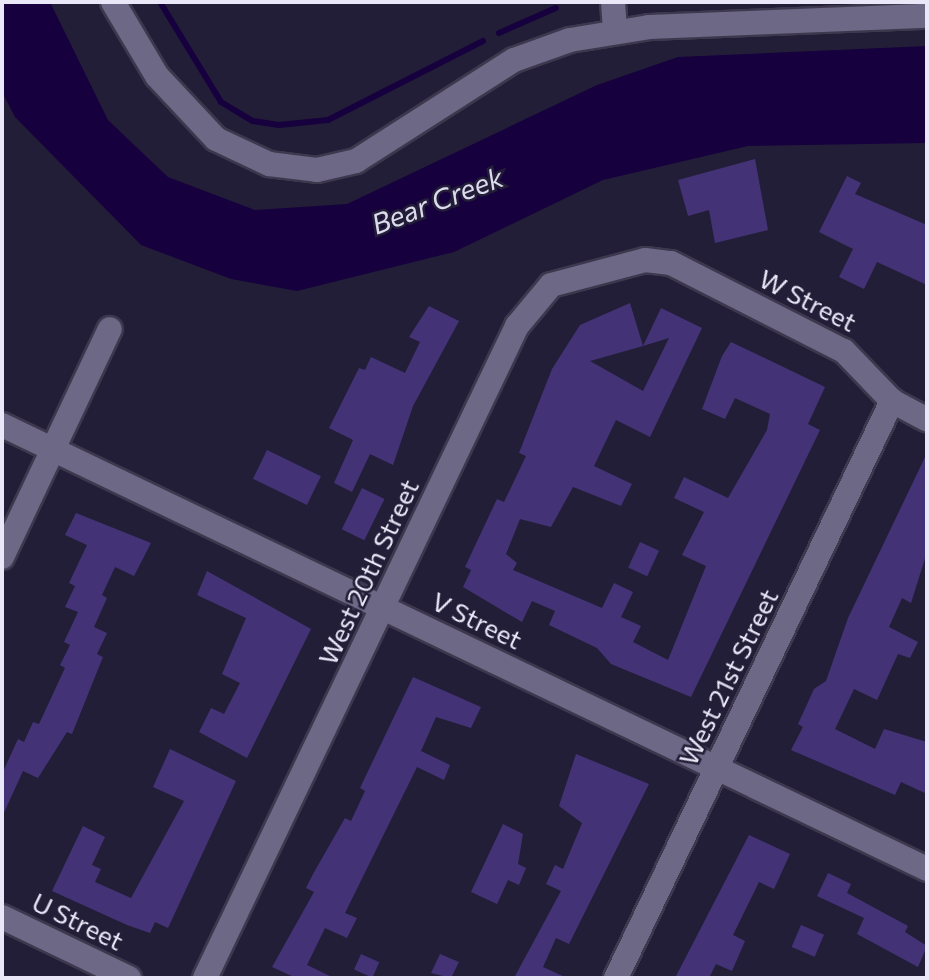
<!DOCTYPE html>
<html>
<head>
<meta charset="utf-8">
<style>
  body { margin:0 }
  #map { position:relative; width:929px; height:980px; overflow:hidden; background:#231e37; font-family:Commissioner,sans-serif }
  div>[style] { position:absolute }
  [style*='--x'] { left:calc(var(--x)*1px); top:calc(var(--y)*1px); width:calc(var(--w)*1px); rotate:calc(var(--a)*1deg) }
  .water>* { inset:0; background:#17003e }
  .stream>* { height:6px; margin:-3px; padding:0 3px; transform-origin:3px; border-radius:3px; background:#17003e }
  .building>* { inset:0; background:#433376; transform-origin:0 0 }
  .roads { filter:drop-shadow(2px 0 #3d384e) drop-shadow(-2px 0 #3d384e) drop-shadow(0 2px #3d384e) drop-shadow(0 -2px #3d384e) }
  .minor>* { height:24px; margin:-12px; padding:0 12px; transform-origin:12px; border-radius:12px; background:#6c6885 }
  span { translate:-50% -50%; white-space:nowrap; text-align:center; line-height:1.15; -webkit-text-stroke:5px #231e37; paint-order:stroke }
  .street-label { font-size:26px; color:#e9e7f8 }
  .water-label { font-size:28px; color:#dcdaee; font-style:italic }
  .frame { position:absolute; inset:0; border:4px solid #e9e7f8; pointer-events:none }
</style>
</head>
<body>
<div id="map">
  <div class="water">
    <i style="clip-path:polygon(2px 2px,50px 2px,108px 120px,168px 177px,255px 210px,347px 204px,597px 85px,678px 57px,927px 46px,927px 143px,748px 146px,603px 180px,454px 252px,297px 291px,231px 279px,141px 245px,15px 117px,2px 92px)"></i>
  </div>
  <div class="stream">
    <i style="--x:160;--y:2;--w:117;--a:58.6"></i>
    <i style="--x:221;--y:102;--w:37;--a:31"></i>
    <i style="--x:253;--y:121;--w:26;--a:9"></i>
    <i style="--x:279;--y:125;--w:49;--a:-5.8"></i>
    <i style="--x:328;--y:120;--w:174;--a:-27"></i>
    <i style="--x:499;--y:33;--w:62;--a:-23.7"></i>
  </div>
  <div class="building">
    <i style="clip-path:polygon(755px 159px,768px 230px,715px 243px,709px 210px,688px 216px,678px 180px)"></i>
    <i style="clip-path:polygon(847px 176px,861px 183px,855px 194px,927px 225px,927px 285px,877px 262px,864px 289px,839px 277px,853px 249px,819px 232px)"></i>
    <i style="clip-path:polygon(630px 303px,643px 346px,590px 361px,643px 391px,669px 338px,643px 346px,661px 308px,702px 328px,650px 437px,616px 420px,594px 466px,632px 484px,621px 506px,573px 487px,551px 527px,520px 519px,506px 554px,517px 563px,513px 570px,602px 608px,614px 583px,633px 592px,621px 617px,641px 626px,633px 642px,668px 660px,706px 566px,682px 555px,704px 512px,674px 498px,684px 477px,728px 498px,767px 430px,770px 414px,735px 398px,725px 419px,702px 409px,722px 356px,731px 342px,825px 387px,808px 424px,820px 430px,691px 697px,611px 664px,597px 648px,549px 625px,555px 611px,532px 601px,522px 622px,463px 587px,471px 570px,465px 567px,497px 499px,504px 502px,526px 456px,519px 453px,552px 369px,580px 325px)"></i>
    <i style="clip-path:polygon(429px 306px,459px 321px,413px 406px,393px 465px,370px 454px,352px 492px,334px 483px,353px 440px,329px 428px,359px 368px,365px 370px,371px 357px,405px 373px,420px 342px,409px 337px)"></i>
    <i style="left:267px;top:450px;width:60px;height:32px;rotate:26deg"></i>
    <i style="clip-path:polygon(927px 453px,927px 552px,911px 603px,902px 598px,889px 627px,918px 642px,910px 658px,898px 654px,877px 700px,854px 689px,835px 729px,875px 749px,884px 729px,927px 742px,927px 794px,901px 782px,895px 795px,791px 750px,803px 727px,798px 724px,814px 689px,826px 681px,848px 618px)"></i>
    <i style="left:362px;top:488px;width:25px;height:46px;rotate:26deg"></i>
    <i style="clip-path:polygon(76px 513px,151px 543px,134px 576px,115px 567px,102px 595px,107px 598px,94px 627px,107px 633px,97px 654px,103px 657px,72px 734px,67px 732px,38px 778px,23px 771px,2px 817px,2px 774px,18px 739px,24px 742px,33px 722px,39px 724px,65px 668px,60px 665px,70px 645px,64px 642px,78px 612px,65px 607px,75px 586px,69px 583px,87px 545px,65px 535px)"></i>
    <i style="left:640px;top:542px;width:21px;height:28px;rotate:25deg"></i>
    <i style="clip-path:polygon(207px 571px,311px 629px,247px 758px,199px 732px,211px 708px,224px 714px,240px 683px,222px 674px,246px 618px,197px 595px)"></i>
    <i style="clip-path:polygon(413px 677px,481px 707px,471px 728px,436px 717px,421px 751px,450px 765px,444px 780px,417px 767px,345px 913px,357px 918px,347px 938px,325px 928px,307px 965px,334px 978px,296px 978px,272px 967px,314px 892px,306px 888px,313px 874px,345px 818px,351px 821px,365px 791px,360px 788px)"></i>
    <i style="clip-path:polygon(170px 749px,236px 781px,168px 928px,155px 922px,150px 933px,127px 925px,52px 891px,83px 826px,105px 837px,92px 865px,101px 869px,95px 882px,131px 898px,184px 801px,153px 787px)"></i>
    <i style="clip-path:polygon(576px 754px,649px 784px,569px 944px,556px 938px,543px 967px,567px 978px,514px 978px,561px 891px,546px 884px,555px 865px,563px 869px,582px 823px,559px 806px)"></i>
    <i style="clip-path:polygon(503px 824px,523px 834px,518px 864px,526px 868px,519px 885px,508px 880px,497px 904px,471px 892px)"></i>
    <i style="clip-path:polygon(749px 835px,790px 854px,774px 889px,759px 882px,733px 935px,745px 941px,732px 971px,716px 964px,709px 978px,675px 978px)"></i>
    <i style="clip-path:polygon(828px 873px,851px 884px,847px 893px,908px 926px,905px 932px,927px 946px,918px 967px,857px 934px,864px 918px,817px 896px)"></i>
    <i style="left:801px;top:925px;width:25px;height:24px;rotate:23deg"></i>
    <i style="left:361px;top:954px;width:20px;height:17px;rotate:24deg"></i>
    <i style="clip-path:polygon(440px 954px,459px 962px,451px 978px,431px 973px)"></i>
  </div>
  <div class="roads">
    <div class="minor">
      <i style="--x:113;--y:2;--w:86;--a:59.3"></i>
      <i style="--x:157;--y:76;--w:86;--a:46.9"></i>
      <i style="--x:216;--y:139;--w:59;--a:25.3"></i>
      <i style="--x:269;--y:164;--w:48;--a:7.1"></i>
      <i style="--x:317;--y:170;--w:40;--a:-13"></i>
      <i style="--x:356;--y:161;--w:188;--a:-32.6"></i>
      <i style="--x:514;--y:60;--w:59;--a:-19.7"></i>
      <i style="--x:570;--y:40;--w:80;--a:-9.3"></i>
      <i style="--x:649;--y:27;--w:278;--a:-2.3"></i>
      <i style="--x:613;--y:2;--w:30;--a:86"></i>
      <i style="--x:2;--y:425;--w:1026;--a:25.64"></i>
      <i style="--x:2;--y:557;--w:252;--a:-64.7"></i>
      <i style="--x:2;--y:917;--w:141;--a:25.7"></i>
      <i style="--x:205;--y:978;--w:723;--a:-64.43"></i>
      <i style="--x:517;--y:326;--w:53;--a:-50.3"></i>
      <i style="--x:551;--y:285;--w:97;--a:-14.9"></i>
      <i style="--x:645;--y:260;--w:26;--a:7"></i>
      <i style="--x:671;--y:263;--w:194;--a:27"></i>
      <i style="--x:844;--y:351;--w:69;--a:46.2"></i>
      <i style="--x:892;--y:401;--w:40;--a:28"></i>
      <i style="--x:616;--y:978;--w:640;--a:-64.44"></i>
    </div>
  </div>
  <div class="street-label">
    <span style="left:808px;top:300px;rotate:27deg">W Street</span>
    <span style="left:368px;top:572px;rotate:-65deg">West 20th Street</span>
    <span style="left:477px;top:620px;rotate:26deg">V Street</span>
    <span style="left:728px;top:677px;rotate:-64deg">West 21st Street</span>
    <span style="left:78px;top:921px;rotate:26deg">U Street</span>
  </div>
  <div class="water-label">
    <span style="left:437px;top:200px;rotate:-21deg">Bear Creek</span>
  </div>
  <div class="frame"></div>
</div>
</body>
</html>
